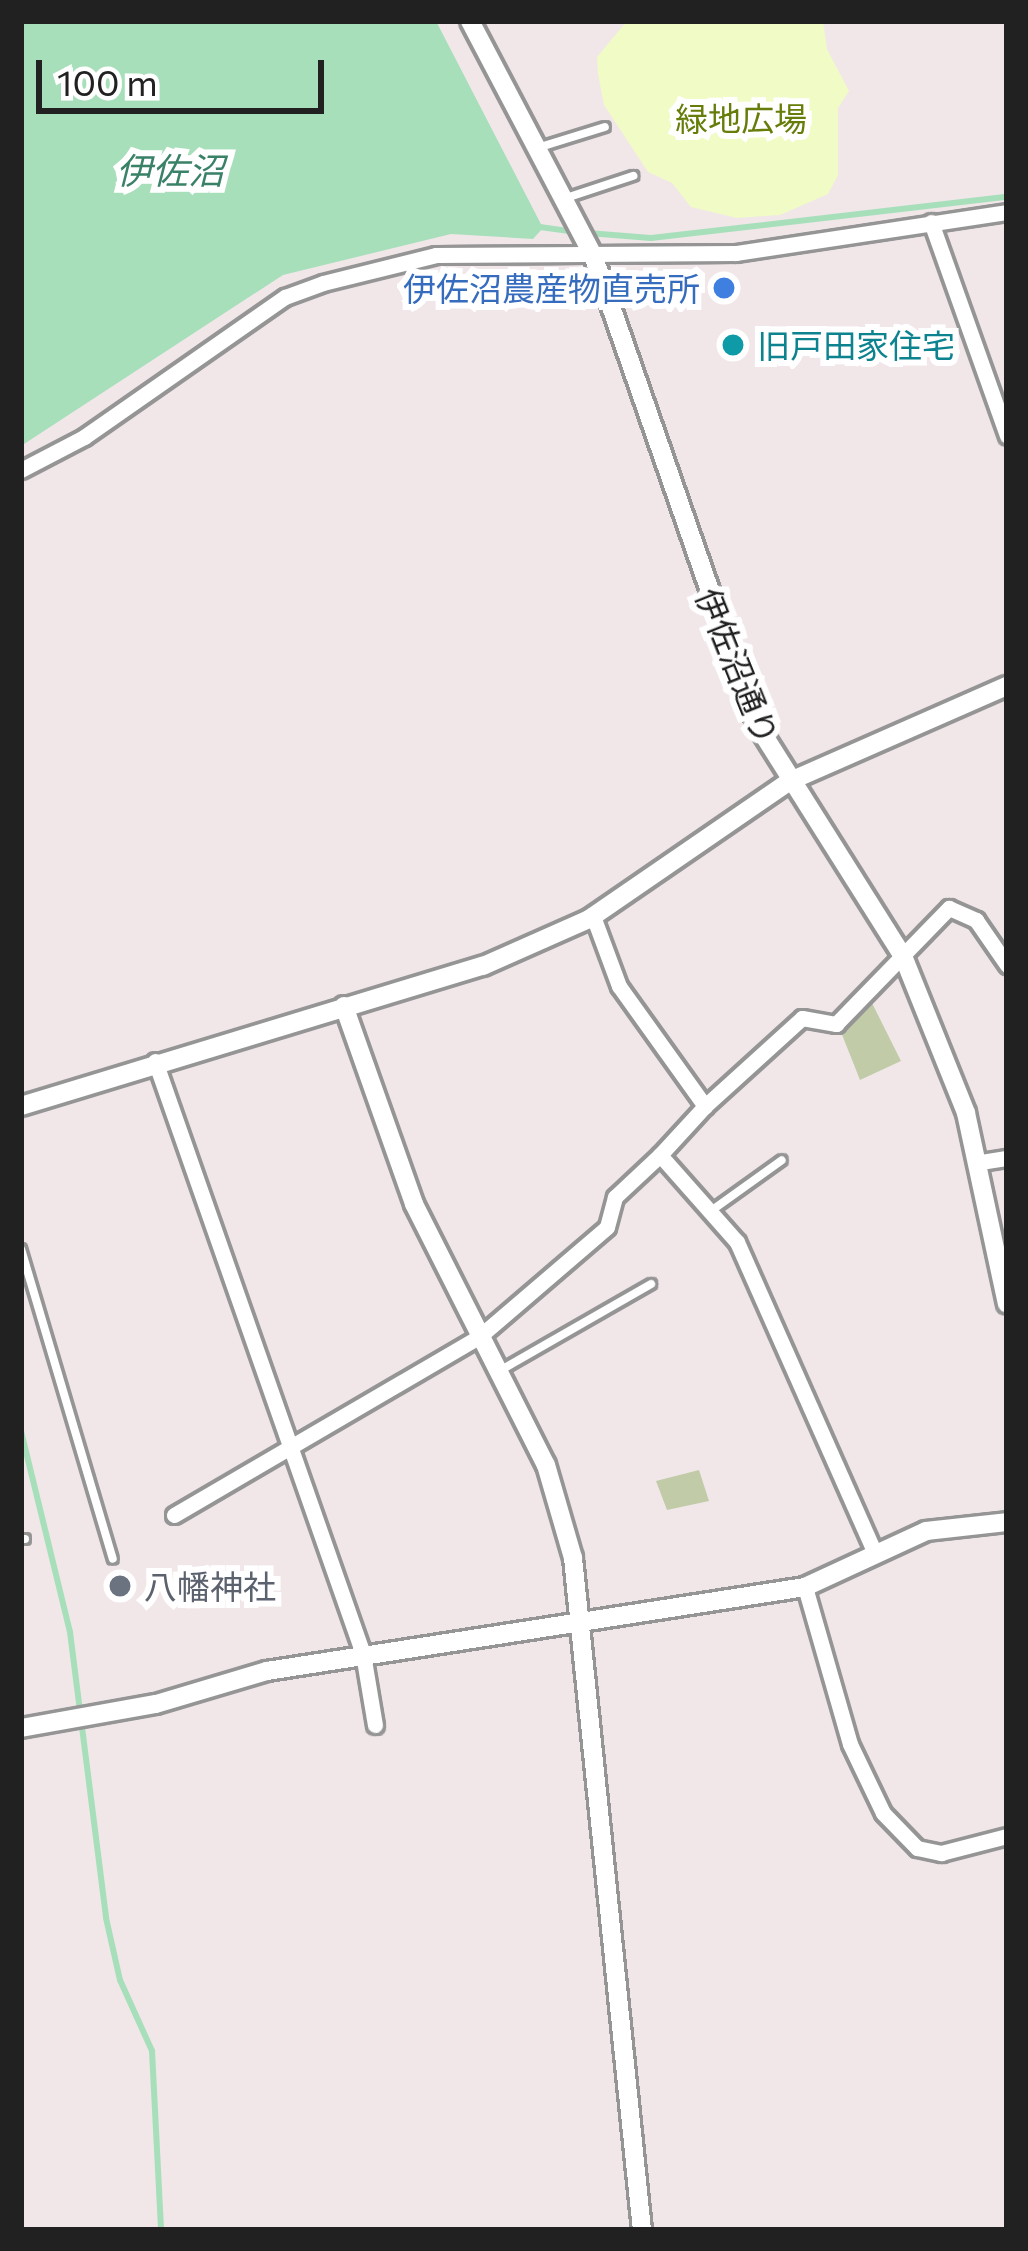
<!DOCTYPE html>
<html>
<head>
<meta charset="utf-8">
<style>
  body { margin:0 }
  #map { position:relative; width:1028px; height:2251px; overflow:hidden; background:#f1e7e9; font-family:Commissioner,"Noto Sans JP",sans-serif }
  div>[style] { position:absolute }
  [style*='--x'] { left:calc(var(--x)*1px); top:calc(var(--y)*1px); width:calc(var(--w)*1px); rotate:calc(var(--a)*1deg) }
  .cemetery>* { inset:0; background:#c1cba8 }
  .park>* { inset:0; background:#f0fbc5 }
  .water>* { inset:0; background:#a8dfbb }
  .stream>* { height:6px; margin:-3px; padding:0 3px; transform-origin:3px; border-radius:3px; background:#a8dfbb }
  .roads { filter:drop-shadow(3px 0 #959595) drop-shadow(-3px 0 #959595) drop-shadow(0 3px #959595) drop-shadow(0 -3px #959595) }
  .service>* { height:8px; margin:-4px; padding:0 4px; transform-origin:4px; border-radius:4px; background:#fff }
  .minor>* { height:15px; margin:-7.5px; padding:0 7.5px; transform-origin:7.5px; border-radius:7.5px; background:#fff }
  .tertiary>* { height:18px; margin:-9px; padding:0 9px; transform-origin:9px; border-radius:9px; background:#fff }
  .dots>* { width:33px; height:33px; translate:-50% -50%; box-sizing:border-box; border:6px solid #fff; border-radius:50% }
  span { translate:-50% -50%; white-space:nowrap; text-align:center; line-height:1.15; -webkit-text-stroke:12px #fff; paint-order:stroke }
  .park-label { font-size:33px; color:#667d0a }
  .shop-label { font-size:33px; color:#366cbe }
  .right { translate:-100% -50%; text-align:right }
  .culture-label { font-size:33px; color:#0d838f }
  .left { translate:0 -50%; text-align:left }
  .street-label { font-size:33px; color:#212121 }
  .worship-label { font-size:33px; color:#5b616d }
  .water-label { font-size:36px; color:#3a8267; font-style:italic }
  .frame { position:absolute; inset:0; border:24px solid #212121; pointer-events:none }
  .scale { position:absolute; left:36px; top:60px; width:288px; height:54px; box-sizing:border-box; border:6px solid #212121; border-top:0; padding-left:15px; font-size:36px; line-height:42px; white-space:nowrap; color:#212121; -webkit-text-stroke:9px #fff; paint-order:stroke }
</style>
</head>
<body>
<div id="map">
  <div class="cemetery">
    <i style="clip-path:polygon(869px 997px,901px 1061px,860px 1080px,839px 1027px)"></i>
    <i style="clip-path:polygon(699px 1470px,709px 1501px,667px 1510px,656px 1481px)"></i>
  </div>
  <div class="park">
    <i style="clip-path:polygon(627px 21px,823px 21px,827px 49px,849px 91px,838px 108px,838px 175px,828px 194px,780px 215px,737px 218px,691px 207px,672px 183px,648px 172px,604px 105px,598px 74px,597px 57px)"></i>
  </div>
  <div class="water">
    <i style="clip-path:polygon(21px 21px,436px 21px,543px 228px,533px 239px,451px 234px,283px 275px,21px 446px)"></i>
  </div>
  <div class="stream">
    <i style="--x:540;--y:227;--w:35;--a:8"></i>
    <i style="--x:588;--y:233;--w:63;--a:4.5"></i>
    <i style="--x:651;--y:238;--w:358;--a:-6.6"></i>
    <i style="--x:21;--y:1431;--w:207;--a:76.3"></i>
    <i style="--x:70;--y:1632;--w:288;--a:82.8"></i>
    <i style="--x:106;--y:1918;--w:64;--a:77.3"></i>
    <i style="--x:120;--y:1980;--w:78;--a:65.7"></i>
    <i style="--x:152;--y:2051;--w:179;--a:87.1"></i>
  </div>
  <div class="roads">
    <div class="service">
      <i style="--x:537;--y:148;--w:71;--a:-17.2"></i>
      <i style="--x:566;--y:198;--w:71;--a:-18.2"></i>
      <i style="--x:711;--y:1211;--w:87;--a:-35.7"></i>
      <i style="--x:21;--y:1249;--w:323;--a:73.5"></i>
      <i style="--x:501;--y:1370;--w:173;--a:-29.8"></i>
      <i style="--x:21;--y:1539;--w:4;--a:0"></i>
    </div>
    <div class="minor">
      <i style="--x:931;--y:222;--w:227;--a:70.4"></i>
      <i style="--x:21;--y:470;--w:71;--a:-27.6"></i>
      <i style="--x:84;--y:437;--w:245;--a:-34.9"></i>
      <i style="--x:285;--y:297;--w:40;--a:-20.2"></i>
      <i style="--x:323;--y:283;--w:116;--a:-13.9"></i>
      <i style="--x:436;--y:255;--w:300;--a:-0.4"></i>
      <i style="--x:736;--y:253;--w:274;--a:-8.6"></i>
      <i style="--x:593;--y:916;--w:75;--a:69.6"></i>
      <i style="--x:619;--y:986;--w:148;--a:54.4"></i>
      <i style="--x:705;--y:1106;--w:67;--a:132.6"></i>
      <i style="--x:660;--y:1155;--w:116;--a:48.5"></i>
      <i style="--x:737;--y:1242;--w:342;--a:66.1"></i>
      <i style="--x:155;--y:1061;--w:628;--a:70.67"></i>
      <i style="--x:363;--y:1654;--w:72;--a:80.4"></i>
      <i style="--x:705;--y:1106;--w:131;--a:-42.2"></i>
      <i style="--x:802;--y:1018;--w:35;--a:10"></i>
      <i style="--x:836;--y:1024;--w:162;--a:-45.8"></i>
      <i style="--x:949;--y:908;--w:30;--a:24"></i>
      <i style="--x:976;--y:920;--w:55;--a:55.4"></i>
      <i style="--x:981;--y:1162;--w:26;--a:-9"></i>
      <i style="--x:174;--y:1515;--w:355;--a:-30.3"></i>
      <i style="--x:480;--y:1336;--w:167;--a:-40.6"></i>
      <i style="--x:607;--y:1227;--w:31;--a:-75"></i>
      <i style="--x:615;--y:1197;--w:62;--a:-43"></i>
      <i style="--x:805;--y:1587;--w:163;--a:74"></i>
      <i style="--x:850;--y:1744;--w:76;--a:64.4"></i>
      <i style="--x:883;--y:1813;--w:49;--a:45.8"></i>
      <i style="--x:917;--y:1848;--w:25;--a:12"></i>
      <i style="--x:941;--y:1853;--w:68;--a:-14.4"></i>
    </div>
    <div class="tertiary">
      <i style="--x:470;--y:21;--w:264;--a:62.3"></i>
      <i style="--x:593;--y:255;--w:496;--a:70.8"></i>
      <i style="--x:756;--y:723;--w:275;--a:57.8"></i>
      <i style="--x:903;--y:956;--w:169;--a:68.1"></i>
      <i style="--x:966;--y:1113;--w:195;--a:77.9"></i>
      <i style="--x:344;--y:1006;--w:210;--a:70.5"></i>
      <i style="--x:414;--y:1204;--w:292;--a:63.2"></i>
      <i style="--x:546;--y:1465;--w:97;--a:73.8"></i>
      <i style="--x:573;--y:1558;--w:676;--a:84.14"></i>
      <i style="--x:21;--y:1106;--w:483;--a:-16.9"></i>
      <i style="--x:483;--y:966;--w:116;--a:-23.9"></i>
      <i style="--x:589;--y:919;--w:242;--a:-34.5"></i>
      <i style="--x:788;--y:782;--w:239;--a:-23.7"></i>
      <i style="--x:21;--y:1728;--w:137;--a:-10.1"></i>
      <i style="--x:156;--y:1704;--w:116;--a:-16.6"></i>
      <i style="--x:267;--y:1671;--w:545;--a:-8.87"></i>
      <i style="--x:805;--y:1587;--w:133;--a:-24.8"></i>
      <i style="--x:926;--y:1531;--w:81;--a:-6.3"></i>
    </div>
  </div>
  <div class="dots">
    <i style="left:724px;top:288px;background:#3f7fe0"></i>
    <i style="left:733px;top:345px;background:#0f9aa8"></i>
    <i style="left:120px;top:1586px;background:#6b7280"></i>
  </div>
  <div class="park-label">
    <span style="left:741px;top:118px">緑地広場</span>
  </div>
  <div class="shop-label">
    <span class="right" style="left:700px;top:288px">伊佐沼農産物直売所</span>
  </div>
  <div class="culture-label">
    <span class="left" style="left:757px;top:345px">旧戸田家住宅</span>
  </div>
  <div class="street-label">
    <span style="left:738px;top:666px;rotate:68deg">伊佐沼通り</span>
  </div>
  <div class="worship-label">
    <span class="left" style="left:144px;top:1586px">八幡神社</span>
  </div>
  <div class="water-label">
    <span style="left:170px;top:170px">伊佐沼</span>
  </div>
  <div class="frame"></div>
  <div class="scale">100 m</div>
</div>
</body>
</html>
